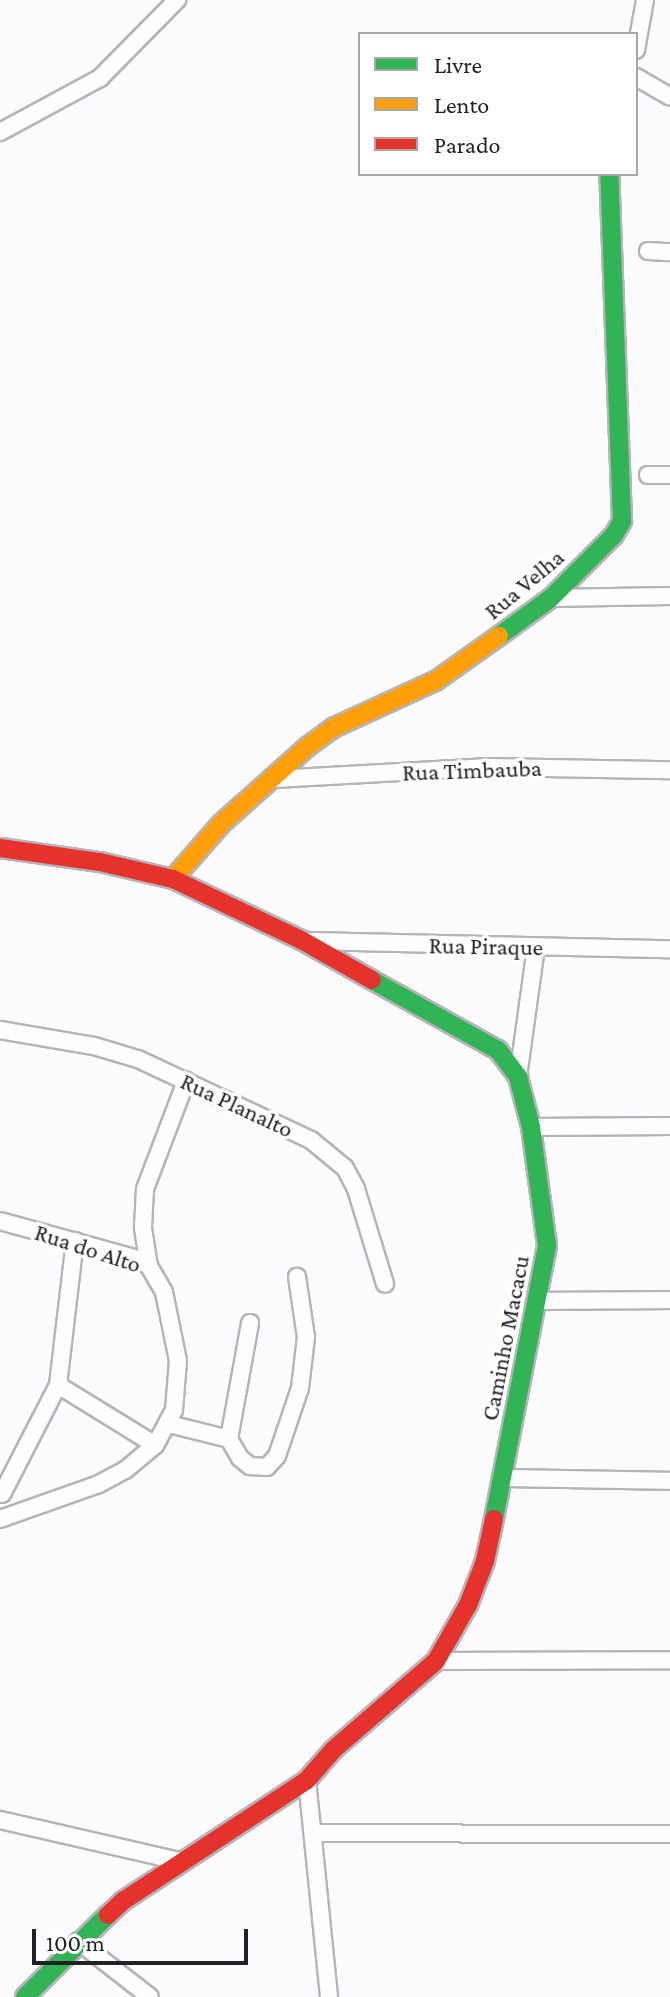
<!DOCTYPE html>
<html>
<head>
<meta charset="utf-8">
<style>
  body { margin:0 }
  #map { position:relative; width:670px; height:1997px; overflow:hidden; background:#fcfbfe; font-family:"Crimson Pro",serif }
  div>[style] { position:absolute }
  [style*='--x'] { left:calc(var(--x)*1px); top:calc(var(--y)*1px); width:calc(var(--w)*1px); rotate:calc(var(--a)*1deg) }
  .roads { filter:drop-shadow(2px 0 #b5b4b9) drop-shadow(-2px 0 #b5b4b9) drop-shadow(0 2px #b5b4b9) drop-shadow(0 -2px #b5b4b9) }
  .street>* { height:16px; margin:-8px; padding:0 8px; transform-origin:8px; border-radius:8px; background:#fffeff }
  .fast>* { height:18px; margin:-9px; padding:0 9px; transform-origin:9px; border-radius:9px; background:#30b455 }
  .slow>* { height:18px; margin:-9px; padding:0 9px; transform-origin:9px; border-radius:9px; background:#ff9f0a }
  .jam>* { height:18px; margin:-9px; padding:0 9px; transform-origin:9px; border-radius:9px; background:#e5322d }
  span { translate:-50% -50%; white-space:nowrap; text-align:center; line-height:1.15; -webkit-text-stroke:7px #fff; paint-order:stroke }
  .street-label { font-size:24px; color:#222028 }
  .legend { position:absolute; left:358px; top:32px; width:280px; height:144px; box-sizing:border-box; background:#fff; border:2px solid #a7a6a9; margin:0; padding:10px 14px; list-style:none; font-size:24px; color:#222028 }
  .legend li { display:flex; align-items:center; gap:16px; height:40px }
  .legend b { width:40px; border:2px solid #a7a6a9 }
  .scale { position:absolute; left:32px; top:1929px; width:216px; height:36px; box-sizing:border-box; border:4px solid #222028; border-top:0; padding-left:10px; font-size:24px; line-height:28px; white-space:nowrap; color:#222028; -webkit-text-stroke:6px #fff; paint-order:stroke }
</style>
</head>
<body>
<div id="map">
  <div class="roads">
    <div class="street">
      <i style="--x:636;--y:50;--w:51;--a:-79.8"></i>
      <i style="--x:636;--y:77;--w:39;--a:30"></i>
      <i style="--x:0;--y:132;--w:114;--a:-28.4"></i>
      <i style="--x:100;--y:78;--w:110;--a:-45.4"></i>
      <i style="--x:648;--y:251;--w:22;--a:3"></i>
      <i style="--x:648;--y:475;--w:22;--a:0"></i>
      <i style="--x:551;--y:598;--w:119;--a:-1"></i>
      <i style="--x:275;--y:779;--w:215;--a:-3.2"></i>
      <i style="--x:490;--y:767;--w:180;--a:1"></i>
      <i style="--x:308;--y:941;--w:362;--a:1.3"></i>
      <i style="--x:0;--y:1030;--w:95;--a:9.7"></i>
      <i style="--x:94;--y:1046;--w:46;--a:16.5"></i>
      <i style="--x:138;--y:1059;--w:191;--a:25.1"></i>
      <i style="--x:311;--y:1140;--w:44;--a:39.5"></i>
      <i style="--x:345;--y:1168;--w:24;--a:62"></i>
      <i style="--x:356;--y:1189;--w:99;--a:73"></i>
      <i style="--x:518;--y:1077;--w:131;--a:-82.1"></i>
      <i style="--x:531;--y:1127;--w:139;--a:-0.4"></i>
      <i style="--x:0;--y:1221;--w:143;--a:15.4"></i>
      <i style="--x:138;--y:1259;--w:13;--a:32"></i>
      <i style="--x:149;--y:1266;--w:30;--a:60"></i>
      <i style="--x:164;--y:1292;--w:70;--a:78.5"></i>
      <i style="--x:178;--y:1361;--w:49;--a:94.7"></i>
      <i style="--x:174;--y:1410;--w:40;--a:118"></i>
      <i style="--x:155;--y:1445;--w:39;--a:140"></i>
      <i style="--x:125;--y:1470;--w:30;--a:152"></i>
      <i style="--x:99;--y:1484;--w:105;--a:160.5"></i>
      <i style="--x:149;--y:1266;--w:39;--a:-99"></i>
      <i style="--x:143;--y:1227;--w:38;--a:-87"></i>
      <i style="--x:145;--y:1189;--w:116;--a:-69.2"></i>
      <i style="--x:539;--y:1301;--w:131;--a:-0.4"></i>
      <i style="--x:58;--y:1385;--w:114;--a:31.7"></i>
      <i style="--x:169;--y:1424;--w:62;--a:14"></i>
      <i style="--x:229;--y:1439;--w:22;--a:60"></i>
      <i style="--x:240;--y:1458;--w:13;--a:39"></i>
      <i style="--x:250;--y:1466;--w:17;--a:3"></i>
      <i style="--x:267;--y:1467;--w:15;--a:-48"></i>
      <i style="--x:277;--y:1456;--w:72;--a:-71.3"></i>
      <i style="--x:300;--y:1388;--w:51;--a:-83.3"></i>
      <i style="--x:306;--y:1337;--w:61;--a:-98.5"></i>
      <i style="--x:229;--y:1439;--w:118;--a:-79.7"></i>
      <i style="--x:501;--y:1478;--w:169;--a:1"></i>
      <i style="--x:2;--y:1494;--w:123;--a:-62.8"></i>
      <i style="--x:58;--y:1385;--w:145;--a:-83.3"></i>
      <i style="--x:436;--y:1661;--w:234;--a:-0.2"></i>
      <i style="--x:307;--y:1780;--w:218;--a:84.2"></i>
      <i style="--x:0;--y:1820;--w:184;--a:12.9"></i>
      <i style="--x:315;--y:1833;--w:355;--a:0.2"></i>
      <i style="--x:78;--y:1941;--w:91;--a:37.9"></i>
    </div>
    <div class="fast">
      <i style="--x:499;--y:636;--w:64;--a:-36.2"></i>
      <i style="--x:551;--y:598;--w:89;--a:-45"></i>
      <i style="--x:614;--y:535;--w:16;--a:-60"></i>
      <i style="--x:622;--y:521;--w:347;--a:-92.1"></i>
      <i style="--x:372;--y:980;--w:144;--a:29.1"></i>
      <i style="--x:498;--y:1050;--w:34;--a:53"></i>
      <i style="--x:518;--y:1077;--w:52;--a:75.4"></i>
      <i style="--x:531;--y:1127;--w:120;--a:82.3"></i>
      <i style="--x:547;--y:1246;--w:278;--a:101"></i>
      <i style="--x:25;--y:1997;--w:117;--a:-44.7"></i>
    </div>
    <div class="slow">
      <i style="--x:173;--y:879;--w:73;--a:-48.9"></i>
      <i style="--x:221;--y:824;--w:115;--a:-41.8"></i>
      <i style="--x:307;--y:747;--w:34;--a:-36"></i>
      <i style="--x:335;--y:727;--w:112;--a:-24.7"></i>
      <i style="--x:437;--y:680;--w:76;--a:-35.4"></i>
    </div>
    <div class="jam">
      <i style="--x:0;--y:848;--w:101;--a:8"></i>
      <i style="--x:100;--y:862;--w:75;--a:13.1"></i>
      <i style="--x:173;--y:879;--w:144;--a:25.5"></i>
      <i style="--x:303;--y:941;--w:79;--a:29.5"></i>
      <i style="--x:108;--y:1915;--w:21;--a:-43"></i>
      <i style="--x:123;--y:1901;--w:220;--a:-33.3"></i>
      <i style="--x:307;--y:1780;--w:40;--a:-49"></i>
      <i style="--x:333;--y:1750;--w:136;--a:-40.8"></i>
      <i style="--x:436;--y:1661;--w:64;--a:-60.3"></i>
      <i style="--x:468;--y:1605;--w:47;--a:-68.9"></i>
      <i style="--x:485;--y:1561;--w:43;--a:-77.9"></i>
    </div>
  </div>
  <div class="street-label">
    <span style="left:524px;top:584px;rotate:-40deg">Rua Velha</span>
    <span style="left:472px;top:770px;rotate:-2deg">Rua Timbauba</span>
    <span style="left:486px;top:946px;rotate:1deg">Rua Piraque</span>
    <span style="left:237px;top:1105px;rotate:25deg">Rua Planalto</span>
    <span style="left:88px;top:1248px;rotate:18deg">Rua do Alto</span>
    <span style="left:505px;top:1338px;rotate:-79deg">Caminho Macacu</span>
  </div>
  <ul class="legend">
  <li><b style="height:10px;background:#30b455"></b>Livre</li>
  <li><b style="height:10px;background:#ff9f0a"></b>Lento</li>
  <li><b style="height:10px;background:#e5322d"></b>Parado</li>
  </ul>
  <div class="scale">100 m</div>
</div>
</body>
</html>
